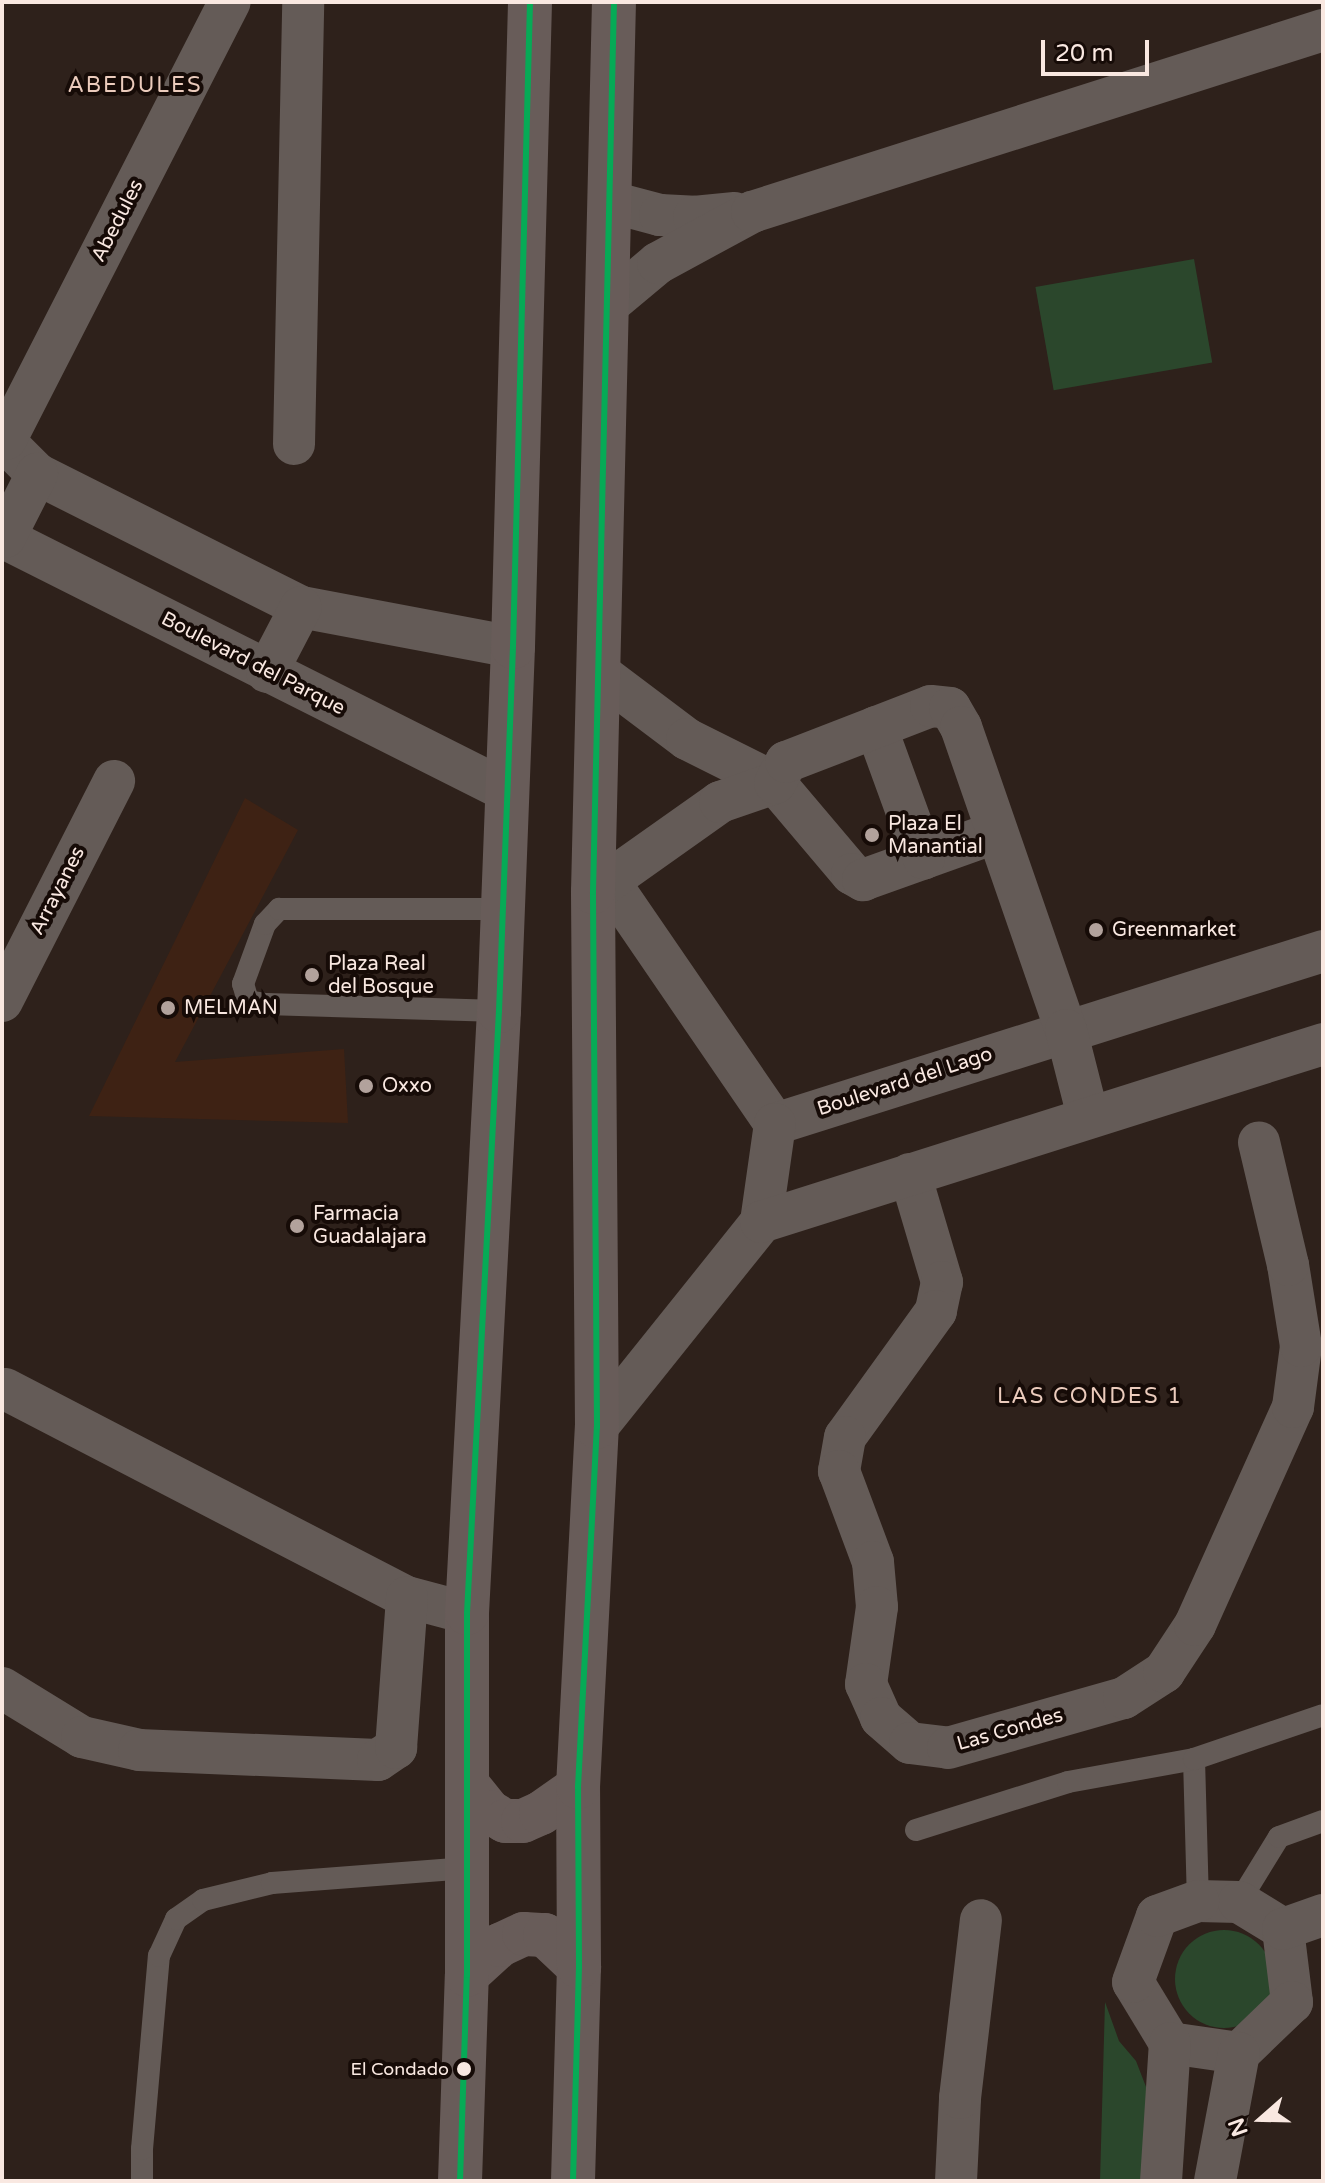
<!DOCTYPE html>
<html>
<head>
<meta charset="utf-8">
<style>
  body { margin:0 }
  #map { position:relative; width:1325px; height:2183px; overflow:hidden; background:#2e211b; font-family:"Varela Round",sans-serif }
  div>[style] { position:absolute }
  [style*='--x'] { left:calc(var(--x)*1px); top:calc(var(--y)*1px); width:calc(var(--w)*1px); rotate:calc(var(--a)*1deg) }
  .built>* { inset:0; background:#3e2214 }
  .green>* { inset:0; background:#2b472c; transform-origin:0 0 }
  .round { border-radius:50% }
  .lane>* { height:22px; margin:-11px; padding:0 11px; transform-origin:11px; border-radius:11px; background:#645b57 }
  .street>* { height:42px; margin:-21px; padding:0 21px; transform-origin:21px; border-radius:21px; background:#645b57 }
  .secondary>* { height:44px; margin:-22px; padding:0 22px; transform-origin:22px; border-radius:22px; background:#685c59 }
  .bus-1>* { height:6px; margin:-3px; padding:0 3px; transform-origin:3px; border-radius:3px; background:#06aa56 }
  .dots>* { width:22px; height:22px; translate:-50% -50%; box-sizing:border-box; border:4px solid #160b07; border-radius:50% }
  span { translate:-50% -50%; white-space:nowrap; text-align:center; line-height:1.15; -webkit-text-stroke:8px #160b07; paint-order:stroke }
  .bus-label { font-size:18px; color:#f9e8e1 }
  .right { translate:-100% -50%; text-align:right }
  .street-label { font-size:20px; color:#f9e8e1 }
  .poi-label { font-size:20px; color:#f9e8e1 }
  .left { translate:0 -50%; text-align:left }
  .neighbourhood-label { font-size:22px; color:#ebcbbc; letter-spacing:2px }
  .frame { position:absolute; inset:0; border:4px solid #f9e8e1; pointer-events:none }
  .north { position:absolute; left:1221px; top:2079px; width:80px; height:80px; -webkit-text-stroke:6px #160b07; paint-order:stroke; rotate:250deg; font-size:22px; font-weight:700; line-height:32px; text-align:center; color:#f9e8e1 }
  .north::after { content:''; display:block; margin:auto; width:28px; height:36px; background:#f9e8e1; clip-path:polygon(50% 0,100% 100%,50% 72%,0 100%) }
  .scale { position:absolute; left:1041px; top:40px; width:108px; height:36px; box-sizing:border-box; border:4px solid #f9e8e1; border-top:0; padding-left:10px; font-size:24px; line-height:28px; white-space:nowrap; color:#f9e8e1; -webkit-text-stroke:6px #160b07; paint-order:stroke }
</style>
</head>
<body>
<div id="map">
  <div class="built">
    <i style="clip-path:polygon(245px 798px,298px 830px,175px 1062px,344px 1049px,348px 1123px,89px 1116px)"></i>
  </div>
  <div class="green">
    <i style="left:1194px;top:259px;width:105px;height:161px;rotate:80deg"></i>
    <i class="round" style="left:1175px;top:1930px;width:98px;height:98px"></i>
    <i style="clip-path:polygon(1105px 2002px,1119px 2041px,1136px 2061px,1148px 2092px,1144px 2181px,1100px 2181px)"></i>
  </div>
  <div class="lane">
    <i style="--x:499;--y:1011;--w:233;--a:-178.3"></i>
    <i style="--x:266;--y:1004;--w:18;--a:-171"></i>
    <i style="--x:248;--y:1001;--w:18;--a:-106"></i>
    <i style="--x:243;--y:984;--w:64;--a:-69.9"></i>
    <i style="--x:265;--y:924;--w:21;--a:-47"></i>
    <i style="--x:279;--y:909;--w:222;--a:0"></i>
    <i style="--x:1194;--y:1759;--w:142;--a:88.4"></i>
    <i style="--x:916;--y:1830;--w:159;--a:-17.5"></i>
    <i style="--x:1068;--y:1782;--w:128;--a:-10.3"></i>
    <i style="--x:1194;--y:1759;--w:136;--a:-18.8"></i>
    <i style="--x:1239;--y:1902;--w:76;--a:-58.4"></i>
    <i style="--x:1279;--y:1837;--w:47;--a:-20"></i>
    <i style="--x:142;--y:2181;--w:32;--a:-90"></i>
    <i style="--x:142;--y:2149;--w:194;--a:-85"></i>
    <i style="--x:159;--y:1956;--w:41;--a:-65.3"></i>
    <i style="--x:176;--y:1919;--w:33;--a:-35"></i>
    <i style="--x:203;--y:1900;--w:71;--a:-13.8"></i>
    <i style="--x:272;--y:1883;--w:196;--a:-4.4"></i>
  </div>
  <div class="street">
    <i style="--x:611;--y:202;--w:51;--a:14.9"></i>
    <i style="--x:660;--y:215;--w:34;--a:3"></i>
    <i style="--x:694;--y:217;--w:41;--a:-5.6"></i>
    <i style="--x:609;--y:304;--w:64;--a:-39.9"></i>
    <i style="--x:658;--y:263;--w:107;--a:-28.5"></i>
    <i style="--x:752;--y:212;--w:599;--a:-17.68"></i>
    <i style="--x:2;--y:439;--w:49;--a:45"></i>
    <i style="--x:37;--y:474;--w:296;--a:26.7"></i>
    <i style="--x:301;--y:607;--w:216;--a:10.7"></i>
    <i style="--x:6;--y:439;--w:491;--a:-62.9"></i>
    <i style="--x:294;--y:444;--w:442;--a:-88.8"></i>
    <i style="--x:2;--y:537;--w:563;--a:26.7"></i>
    <i style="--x:5;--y:537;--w:71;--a:-63.1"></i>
    <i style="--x:267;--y:672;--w:73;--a:-62.4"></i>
    <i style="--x:598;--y:672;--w:111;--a:37"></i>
    <i style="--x:687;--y:739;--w:98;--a:26.6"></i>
    <i style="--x:775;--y:783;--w:119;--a:49.8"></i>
    <i style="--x:852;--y:874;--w:13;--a:29"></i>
    <i style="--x:863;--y:880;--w:142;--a:-19.7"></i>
    <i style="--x:876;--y:727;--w:140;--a:70"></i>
    <i style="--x:593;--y:892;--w:26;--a:9"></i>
    <i style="--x:619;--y:896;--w:276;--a:55.6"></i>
    <i style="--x:775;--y:1124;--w:575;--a:-17.52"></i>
    <i style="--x:593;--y:892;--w:156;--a:-35.3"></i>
    <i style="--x:720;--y:802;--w:58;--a:-19.1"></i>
    <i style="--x:775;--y:783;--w:24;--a:-62"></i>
    <i style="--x:786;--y:762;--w:155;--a:-21.1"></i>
    <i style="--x:931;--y:706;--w:19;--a:6"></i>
    <i style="--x:950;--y:708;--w:22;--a:60"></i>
    <i style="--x:961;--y:727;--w:321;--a:70.9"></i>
    <i style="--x:1066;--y:1030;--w:89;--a:75.7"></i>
    <i style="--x:2;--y:1001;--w:247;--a:-63"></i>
    <i style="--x:910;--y:1174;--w:113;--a:73.5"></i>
    <i style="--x:942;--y:1282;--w:30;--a:102"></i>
    <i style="--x:936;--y:1311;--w:155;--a:125.8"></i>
    <i style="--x:845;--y:1437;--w:35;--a:100"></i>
    <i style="--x:839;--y:1471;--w:97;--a:69.5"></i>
    <i style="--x:873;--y:1562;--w:45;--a:84.9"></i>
    <i style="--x:877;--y:1607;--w:78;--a:98.1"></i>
    <i style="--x:866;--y:1684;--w:37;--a:66"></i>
    <i style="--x:881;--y:1718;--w:38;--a:41"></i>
    <i style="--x:910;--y:1743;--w:38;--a:7"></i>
    <i style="--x:948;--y:1748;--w:183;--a:-15.9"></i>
    <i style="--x:1124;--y:1698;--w:48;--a:-33"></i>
    <i style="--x:1164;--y:1672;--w:56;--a:-56.6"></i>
    <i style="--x:1195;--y:1625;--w:239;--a:-65.8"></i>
    <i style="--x:1293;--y:1407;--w:62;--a:-82.5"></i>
    <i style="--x:1301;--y:1346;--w:82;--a:-99.1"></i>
    <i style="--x:1288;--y:1265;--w:126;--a:-103.3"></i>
    <i style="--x:761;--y:1222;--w:99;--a:-81.9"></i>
    <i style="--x:5;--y:1389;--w:453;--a:27.4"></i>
    <i style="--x:407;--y:1597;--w:62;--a:14.9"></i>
    <i style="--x:597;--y:1427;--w:263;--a:-51.3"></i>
    <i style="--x:761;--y:1222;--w:590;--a:-17.57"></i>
    <i style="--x:2;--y:1688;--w:94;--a:31.5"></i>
    <i style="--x:82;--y:1737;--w:58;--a:12.8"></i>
    <i style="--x:139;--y:1750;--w:239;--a:2.4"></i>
    <i style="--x:378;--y:1760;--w:22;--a:-34"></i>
    <i style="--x:396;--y:1748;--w:151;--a:-85.8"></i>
    <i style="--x:1198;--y:1901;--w:41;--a:1.4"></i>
    <i style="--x:1239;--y:1902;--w:52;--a:31.5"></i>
    <i style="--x:1283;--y:1929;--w:74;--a:83"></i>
    <i style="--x:1292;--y:2002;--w:74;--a:136.1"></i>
    <i style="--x:1239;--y:2053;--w:70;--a:-171.8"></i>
    <i style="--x:1170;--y:2043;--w:71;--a:-121.2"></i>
    <i style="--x:1133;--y:1982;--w:70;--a:-70"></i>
    <i style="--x:1157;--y:1916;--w:44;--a:-20.1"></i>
    <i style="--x:1283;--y:1929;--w:42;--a:-19.3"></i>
    <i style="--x:956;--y:2181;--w:83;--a:-87.2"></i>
    <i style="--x:960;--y:2098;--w:179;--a:-83.3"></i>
    <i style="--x:1161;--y:2181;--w:138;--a:-86.3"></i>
    <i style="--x:1215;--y:2181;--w:130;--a:-79.4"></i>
  </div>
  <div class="secondary">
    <i style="--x:467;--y:1784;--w:36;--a:51"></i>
    <i style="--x:490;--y:1812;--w:17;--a:31"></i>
    <i style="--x:505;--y:1821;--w:18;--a:0"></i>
    <i style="--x:523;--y:1821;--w:20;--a:-24"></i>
    <i style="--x:541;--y:1813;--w:45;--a:-35.1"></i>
    <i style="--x:467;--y:1975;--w:45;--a:-42.3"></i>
    <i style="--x:500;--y:1945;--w:26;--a:-25"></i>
    <i style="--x:524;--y:1934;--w:21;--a:3"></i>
    <i style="--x:545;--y:1935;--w:47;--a:43.3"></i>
    <i style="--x:460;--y:2181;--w:206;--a:-88.1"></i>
    <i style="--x:467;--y:1975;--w:362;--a:-90"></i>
    <i style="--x:467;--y:1613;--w:603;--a:-86.96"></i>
    <i style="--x:499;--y:1011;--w:364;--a:-87.8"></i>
    <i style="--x:513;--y:647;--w:645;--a:-88.49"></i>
    <i style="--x:573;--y:2181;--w:214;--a:-88.4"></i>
    <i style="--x:579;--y:1967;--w:180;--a:-90.3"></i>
    <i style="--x:578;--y:1787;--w:361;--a:-87"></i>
    <i style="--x:597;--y:1427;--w:535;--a:-90.43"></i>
    <i style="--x:593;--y:892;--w:890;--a:-88.65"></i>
  </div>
  <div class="bus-1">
    <i style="--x:460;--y:2181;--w:206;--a:-88.1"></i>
    <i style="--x:467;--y:1975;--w:362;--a:-90"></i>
    <i style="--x:467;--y:1613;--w:603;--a:-86.96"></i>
    <i style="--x:499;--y:1011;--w:364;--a:-87.8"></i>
    <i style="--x:513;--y:647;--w:645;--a:-88.49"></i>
    <i style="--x:573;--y:2181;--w:214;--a:-88.4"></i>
    <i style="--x:579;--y:1967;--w:180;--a:-90.3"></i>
    <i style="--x:578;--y:1787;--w:361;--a:-87"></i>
    <i style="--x:597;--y:1427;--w:535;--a:-90.43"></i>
    <i style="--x:593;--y:892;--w:890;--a:-88.65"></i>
  </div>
  <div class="dots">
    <i style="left:872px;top:835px;background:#b2a29c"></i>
    <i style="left:1096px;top:930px;background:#b2a29c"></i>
    <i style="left:312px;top:975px;background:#b2a29c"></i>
    <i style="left:168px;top:1008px;background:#b2a29c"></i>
    <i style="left:366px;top:1086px;background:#b2a29c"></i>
    <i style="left:297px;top:1226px;background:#b2a29c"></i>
    <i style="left:464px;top:2069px;background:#f9e8e1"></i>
  </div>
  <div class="bus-label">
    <span class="right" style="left:449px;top:2069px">El Condado</span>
  </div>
  <div class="street-label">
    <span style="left:118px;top:221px;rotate:-63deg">Abedules</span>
    <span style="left:253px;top:664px;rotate:27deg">Boulevard del Parque</span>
    <span style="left:58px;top:891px;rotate:-63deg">Arrayanes</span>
    <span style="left:905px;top:1082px;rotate:-18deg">Boulevard del Lago</span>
    <span style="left:1010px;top:1730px;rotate:-16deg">Las Condes</span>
  </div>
  <div class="poi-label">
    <span class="left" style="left:888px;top:836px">Plaza El<br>Manantial</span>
    <span class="left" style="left:1112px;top:930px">Greenmarket</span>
    <span class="left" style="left:328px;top:976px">Plaza Real<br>del Bosque</span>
    <span class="left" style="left:184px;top:1008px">MELMAN</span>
    <span class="left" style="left:382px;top:1086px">Oxxo</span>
    <span class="left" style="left:313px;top:1226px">Farmacia<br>Guadalajara</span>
  </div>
  <div class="neighbourhood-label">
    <span style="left:135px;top:86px">ABEDULES</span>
    <span style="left:1090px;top:1397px">LAS CONDES 1</span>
  </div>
  <div class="frame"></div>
  <div class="north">N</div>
  <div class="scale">20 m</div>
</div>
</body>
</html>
